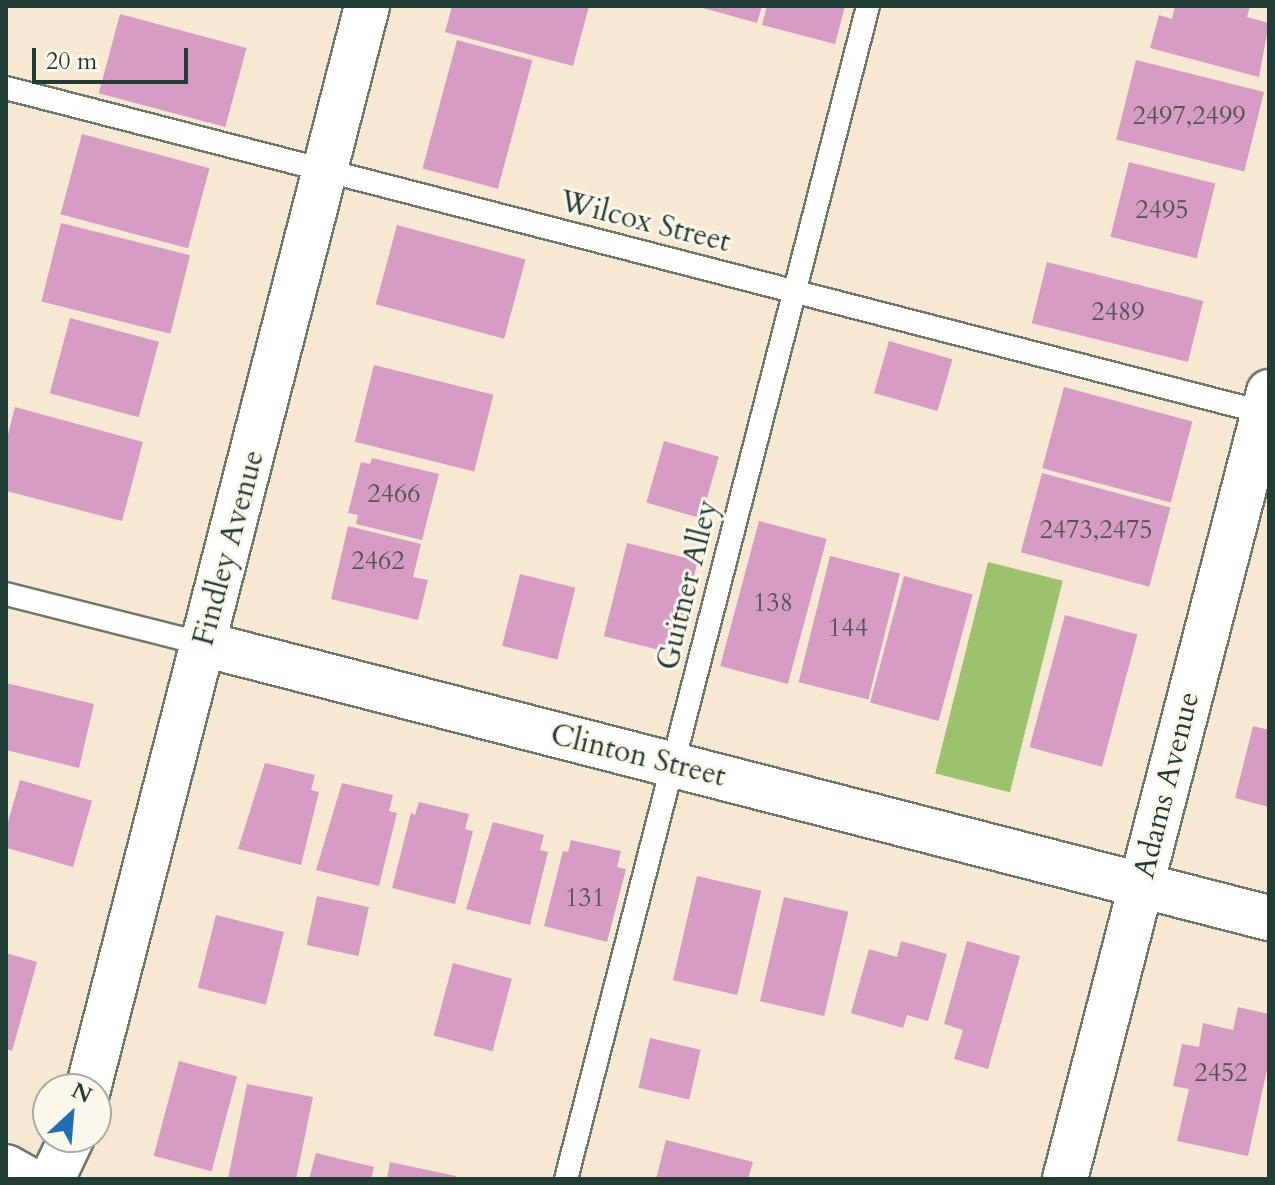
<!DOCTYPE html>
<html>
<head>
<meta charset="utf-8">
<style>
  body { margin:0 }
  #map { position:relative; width:1275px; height:1185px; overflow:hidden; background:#f6e8d2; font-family:Cardo,serif }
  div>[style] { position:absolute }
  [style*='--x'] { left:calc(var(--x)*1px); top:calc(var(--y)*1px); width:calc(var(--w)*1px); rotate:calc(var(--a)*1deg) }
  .green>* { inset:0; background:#9cc26d; transform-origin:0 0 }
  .building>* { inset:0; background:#d69cc4; transform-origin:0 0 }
  .roads { filter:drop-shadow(2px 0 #6a796b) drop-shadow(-2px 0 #6a796b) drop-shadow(0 2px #6a796b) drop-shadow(0 -2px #6a796b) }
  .lane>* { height:22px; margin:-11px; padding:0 11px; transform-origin:11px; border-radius:11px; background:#fff }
  .street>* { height:44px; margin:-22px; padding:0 22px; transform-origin:22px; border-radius:22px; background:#fff }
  span { translate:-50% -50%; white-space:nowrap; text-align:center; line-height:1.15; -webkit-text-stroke:6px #fbf7ec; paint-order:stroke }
  .number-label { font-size:26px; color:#4d5558 }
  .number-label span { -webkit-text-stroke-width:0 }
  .street-label { font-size:30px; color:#1f3d34 }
  .frame { position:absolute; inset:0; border:8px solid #1f3d34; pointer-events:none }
  .north { position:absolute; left:32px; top:1073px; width:80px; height:80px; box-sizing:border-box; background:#fbf7ec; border:2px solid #a3ada2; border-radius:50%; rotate:26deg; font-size:22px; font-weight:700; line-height:32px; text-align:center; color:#1f3d34 }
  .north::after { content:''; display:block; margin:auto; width:28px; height:36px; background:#1f6fb2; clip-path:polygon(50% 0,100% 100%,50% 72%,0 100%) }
  .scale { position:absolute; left:32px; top:48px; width:156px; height:36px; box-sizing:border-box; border:4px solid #1f3d34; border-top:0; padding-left:10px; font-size:24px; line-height:28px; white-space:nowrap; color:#1f3d34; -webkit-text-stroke:6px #fbf7ec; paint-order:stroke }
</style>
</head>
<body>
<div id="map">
  <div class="green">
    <i style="left:988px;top:562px;width:77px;height:218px;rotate:14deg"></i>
  </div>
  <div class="building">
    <i style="clip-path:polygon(452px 6px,589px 6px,573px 66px,445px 32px)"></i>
    <i style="clip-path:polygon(696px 6px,762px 6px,757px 23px)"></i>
    <i style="clip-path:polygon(767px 6px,845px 6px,835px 44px,762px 25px)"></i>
    <i style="clip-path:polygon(1175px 6px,1250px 6px,1247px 17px,1269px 23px,1259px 77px,1150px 48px,1159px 15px,1172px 19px)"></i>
    <i style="left:120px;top:14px;width:131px;height:82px;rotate:15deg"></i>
    <i style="left:457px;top:40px;width:78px;height:133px;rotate:15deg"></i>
    <i style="left:1136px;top:60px;width:132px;height:82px;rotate:14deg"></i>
    <i style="left:82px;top:134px;width:132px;height:83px;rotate:15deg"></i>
    <i style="left:1129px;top:162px;width:89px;height:77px;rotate:14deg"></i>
    <i style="left:61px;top:223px;width:133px;height:81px;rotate:14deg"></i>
    <i style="left:397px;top:225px;width:133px;height:82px;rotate:15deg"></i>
    <i style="left:1047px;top:262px;width:161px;height:63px;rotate:14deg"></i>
    <i style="left:70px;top:318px;width:92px;height:78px;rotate:15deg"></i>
    <i style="left:889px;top:341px;width:66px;height:54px;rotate:16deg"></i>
    <i style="left:374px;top:365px;width:123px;height:79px;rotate:14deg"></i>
    <i style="left:1064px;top:387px;width:133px;height:84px;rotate:15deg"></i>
    <i style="clip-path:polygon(15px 407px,143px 442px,122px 521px,6px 491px,6px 442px)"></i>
    <i style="left:664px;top:441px;width:57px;height:64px;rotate:16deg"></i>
    <i style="clip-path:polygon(372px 458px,439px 474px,422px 540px,356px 524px,358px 515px,348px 513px,361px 462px,370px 464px)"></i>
    <i style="left:1042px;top:473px;width:133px;height:82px;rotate:15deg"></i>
    <i style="left:759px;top:521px;width:70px;height:150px;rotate:15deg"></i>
    <i style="clip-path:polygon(348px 526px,421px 544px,413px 577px,428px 580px,418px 620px,331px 599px)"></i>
    <i style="left:627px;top:543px;width:73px;height:96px;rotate:14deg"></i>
    <i style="left:830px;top:556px;width:72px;height:130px;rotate:14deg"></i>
    <i style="left:520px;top:574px;width:57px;height:74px;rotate:14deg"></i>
    <i style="left:904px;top:576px;width:71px;height:131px;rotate:15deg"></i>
    <i style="left:1065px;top:615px;width:75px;height:137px;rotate:15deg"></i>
    <i style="clip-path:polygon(6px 683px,94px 704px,79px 768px,6px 750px)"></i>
    <i style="clip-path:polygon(1253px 726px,1269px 730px,1269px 807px,1235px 798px)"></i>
    <i style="clip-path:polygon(265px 763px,315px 775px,311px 790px,319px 792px,301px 865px,238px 849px)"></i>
    <i style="left:20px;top:780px;width:75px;height:69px;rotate:16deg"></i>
    <i style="clip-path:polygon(342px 783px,393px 795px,389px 811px,397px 813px,379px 886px,316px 870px)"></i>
    <i style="clip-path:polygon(419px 802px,469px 814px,465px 829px,473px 831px,455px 904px,392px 888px,411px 813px,415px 815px)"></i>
    <i style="clip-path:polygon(493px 822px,544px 835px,540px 850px,548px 852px,530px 925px,466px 909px)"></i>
    <i style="clip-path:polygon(571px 840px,621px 851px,617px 867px,626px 869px,607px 942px,544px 926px,563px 851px,568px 852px)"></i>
    <i style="left:697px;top:876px;width:66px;height:107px;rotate:13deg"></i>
    <i style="left:317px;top:896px;width:53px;height:50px;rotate:12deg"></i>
    <i style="left:784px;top:897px;width:66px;height:107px;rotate:13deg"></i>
    <i style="left:216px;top:915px;width:70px;height:75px;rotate:14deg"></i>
    <i style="clip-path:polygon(901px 941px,947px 954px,928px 1021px,907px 1015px,903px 1028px,851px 1013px,869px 949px,897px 957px)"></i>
    <i style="clip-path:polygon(967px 941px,1020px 956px,988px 1069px,954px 1059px,963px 1030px,944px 1024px)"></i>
    <i style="clip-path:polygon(6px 953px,37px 962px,12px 1051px,6px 1049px)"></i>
    <i style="left:453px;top:963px;width:61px;height:75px;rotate:15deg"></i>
    <i style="clip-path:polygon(1238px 1007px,1269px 1014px,1269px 1061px,1248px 1156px,1177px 1141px,1189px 1089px,1173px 1086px,1182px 1044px,1199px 1047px,1203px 1023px,1233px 1030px)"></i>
    <i style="left:650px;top:1038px;width:52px;height:51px;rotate:13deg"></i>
    <i style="left:179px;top:1061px;width:60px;height:98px;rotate:15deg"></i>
    <i style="clip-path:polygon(247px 1084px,313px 1097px,296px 1179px,228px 1179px)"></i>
    <i style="clip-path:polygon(666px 1140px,753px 1162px,748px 1179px,656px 1179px)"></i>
    <i style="clip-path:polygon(316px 1153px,374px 1167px,371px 1179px,309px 1179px)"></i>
    <i style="clip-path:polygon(390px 1162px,456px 1176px,455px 1179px,387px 1179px)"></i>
  </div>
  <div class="roads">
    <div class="lane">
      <i style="--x:6;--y:88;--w:1304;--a:14.47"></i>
      <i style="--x:6;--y:594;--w:203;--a:14.2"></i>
      <i style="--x:566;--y:1179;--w:1211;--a:-75.56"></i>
    </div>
    <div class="street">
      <i style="--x:203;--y:644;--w:1101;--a:14.42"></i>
      <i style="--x:88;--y:1089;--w:1118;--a:-75.55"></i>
      <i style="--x:6;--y:1167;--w:25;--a:29"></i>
      <i style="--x:52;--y:1179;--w:47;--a:-64.5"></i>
      <i style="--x:1065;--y:1179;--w:813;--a:-75.47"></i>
    </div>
  </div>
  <div class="number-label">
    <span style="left:1189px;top:116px">2497,2499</span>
    <span style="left:1162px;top:210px">2495</span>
    <span style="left:1118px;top:312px">2489</span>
    <span style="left:394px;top:494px">2466</span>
    <span style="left:1096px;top:530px">2473,2475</span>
    <span style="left:378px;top:561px">2462</span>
    <span style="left:773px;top:603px">138</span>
    <span style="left:848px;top:628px">144</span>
    <span style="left:585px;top:898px">131</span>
    <span style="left:1221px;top:1073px">2452</span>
  </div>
  <div class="street-label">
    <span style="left:645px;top:222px;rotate:14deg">Wilcox Street</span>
    <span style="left:229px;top:548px;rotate:-75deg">Findley Avenue</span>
    <span style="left:688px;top:585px;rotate:-76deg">Guitner Alley</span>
    <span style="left:638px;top:756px;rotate:14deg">Clinton Street</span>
    <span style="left:1167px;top:785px;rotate:-76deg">Adams Avenue</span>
  </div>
  <div class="frame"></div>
  <div class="north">N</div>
  <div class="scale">20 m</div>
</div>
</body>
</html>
